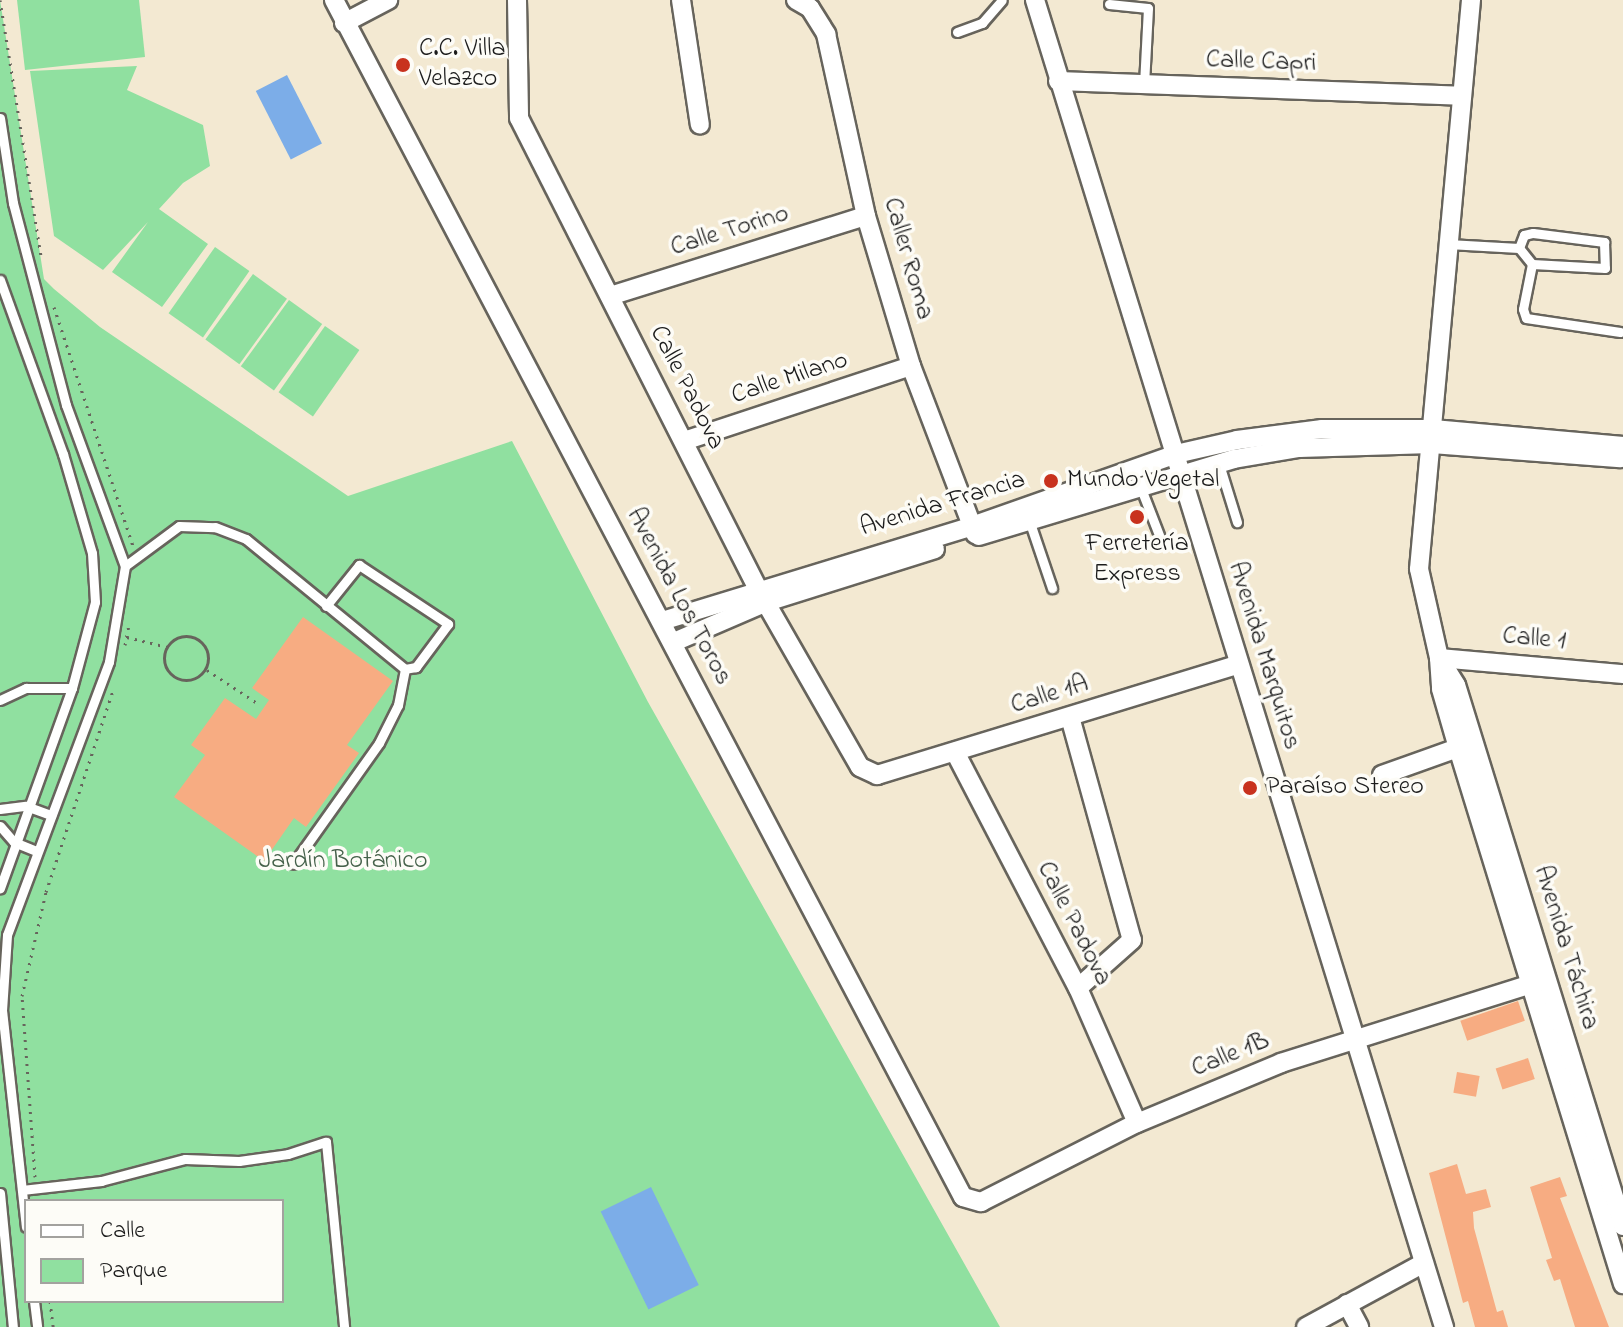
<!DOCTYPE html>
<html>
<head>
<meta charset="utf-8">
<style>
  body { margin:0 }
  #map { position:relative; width:1623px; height:1327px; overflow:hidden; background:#f3e9d2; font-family:"Indie Flower",sans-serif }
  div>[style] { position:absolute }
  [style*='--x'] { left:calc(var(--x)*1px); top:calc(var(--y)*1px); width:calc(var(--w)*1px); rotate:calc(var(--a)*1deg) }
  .green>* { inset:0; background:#90e0a0; transform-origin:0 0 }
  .water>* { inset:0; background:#7cade8; transform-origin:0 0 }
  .building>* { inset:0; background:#f7ac82; transform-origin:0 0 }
  .path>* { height:3px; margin-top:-1.5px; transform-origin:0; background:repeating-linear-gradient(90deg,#67645c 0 2px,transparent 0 8px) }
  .path>.ring { margin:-1.5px; padding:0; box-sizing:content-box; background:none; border:3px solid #67645c; border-radius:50% }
  .roads { filter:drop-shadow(2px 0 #67645c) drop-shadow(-2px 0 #67645c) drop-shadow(0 2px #67645c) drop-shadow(0 -2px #67645c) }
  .service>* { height:9px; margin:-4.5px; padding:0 4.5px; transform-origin:4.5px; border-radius:4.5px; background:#fff }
  .minor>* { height:18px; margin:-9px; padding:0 9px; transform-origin:9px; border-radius:9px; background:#fff }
  .dots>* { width:22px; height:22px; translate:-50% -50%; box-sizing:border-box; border:4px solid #fdfcf7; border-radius:50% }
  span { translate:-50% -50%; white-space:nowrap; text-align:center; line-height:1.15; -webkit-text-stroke:7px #fdfcf7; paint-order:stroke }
  .poi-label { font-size:26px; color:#1c1c1c }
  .left { translate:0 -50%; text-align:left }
  .street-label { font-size:26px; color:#1c1c1c }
  .park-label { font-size:26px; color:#45614a }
  .legend { position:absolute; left:24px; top:1199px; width:260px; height:104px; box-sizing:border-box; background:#fdfcf7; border:2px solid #a3a29f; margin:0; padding:10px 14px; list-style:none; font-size:24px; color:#1c1c1c }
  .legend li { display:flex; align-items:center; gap:16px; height:40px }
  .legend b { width:40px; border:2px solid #a3a29f }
</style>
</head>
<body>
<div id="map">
  <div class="green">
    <i style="clip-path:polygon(evenodd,0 0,44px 279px,54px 289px,100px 327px,348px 496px,512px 441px,648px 702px,1000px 1327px,0 1327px,0 0,26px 1201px,282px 1201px,282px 1301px,26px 1301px,26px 1201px)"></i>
    <i style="clip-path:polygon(17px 0,139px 0,145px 57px,25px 70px)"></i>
    <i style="clip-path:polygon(137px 66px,127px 90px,203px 125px,210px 166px,183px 183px,159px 209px,208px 244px,162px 307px,112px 272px,148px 222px,103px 270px,54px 236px,30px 71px)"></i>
    <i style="left:215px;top:247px;width:42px;height:81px;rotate:35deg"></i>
    <i style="left:253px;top:274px;width:42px;height:81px;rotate:36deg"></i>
    <i style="left:289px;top:300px;width:41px;height:82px;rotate:36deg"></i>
    <i style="left:325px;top:326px;width:42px;height:81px;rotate:35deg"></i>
  </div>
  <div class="water">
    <i style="left:287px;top:75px;width:77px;height:35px;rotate:63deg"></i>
    <i style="left:651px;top:1187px;width:109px;height:56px;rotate:64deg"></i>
  </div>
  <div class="building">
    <i style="clip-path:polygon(303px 617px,393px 681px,347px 745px,359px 753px,306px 827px,294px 818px,264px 861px,174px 797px,205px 755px,191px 745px,225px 698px,256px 719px,269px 700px,252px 688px)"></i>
    <i style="left:1518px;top:1001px;width:21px;height:61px;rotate:71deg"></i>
    <i style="left:1528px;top:1058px;width:22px;height:34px;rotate:72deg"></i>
    <i style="left:1457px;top:1072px;width:23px;height:21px;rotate:10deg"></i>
    <i style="clip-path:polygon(1457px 1164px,1466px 1194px,1486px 1189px,1491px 1207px,1473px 1212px,1474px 1228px,1497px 1312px,1503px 1310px,1508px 1327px,1475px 1327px,1468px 1301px,1463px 1303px,1429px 1173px)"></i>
    <i style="clip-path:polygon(1560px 1177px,1567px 1196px,1560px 1198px,1609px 1327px,1575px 1327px,1560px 1279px,1554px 1281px,1546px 1260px,1552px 1258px,1530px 1187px)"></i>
  </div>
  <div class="path">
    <i style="--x:0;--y:0;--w:260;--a:80.9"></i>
    <i style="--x:54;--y:307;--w:252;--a:71.7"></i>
    <i class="ring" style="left:164px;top:636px;width:41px;height:41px"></i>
    <i style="--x:127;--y:637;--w:41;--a:14"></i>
    <i style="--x:125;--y:645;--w:20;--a:-79"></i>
    <i style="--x:207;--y:670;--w:60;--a:33.4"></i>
    <i style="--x:35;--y:1177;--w:181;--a:-94.1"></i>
    <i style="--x:22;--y:996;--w:107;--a:-77"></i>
    <i style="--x:46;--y:892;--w:212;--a:-71.6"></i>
    <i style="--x:50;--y:1301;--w:26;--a:83"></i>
  </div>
  <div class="roads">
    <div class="service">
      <i style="--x:1109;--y:4;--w:39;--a:6"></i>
      <i style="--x:1148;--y:8;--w:76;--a:93"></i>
      <i style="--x:957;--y:32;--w:27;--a:-20"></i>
      <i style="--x:982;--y:23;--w:30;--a:-49"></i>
      <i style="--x:0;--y:118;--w:86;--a:81.3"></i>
      <i style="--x:13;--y:203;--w:209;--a:75.3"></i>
      <i style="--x:66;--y:405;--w:171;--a:69.9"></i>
      <i style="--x:125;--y:566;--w:97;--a:99.5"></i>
      <i style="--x:109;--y:662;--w:291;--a:110.5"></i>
      <i style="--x:7;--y:935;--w:75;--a:93.8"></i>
      <i style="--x:2;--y:1010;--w:218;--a:83.7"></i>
      <i style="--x:1533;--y:233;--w:72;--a:7.2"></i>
      <i style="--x:1604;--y:242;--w:26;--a:88"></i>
      <i style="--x:1605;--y:268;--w:73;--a:-176.9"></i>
      <i style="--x:1532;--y:264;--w:21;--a:-129"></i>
      <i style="--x:1519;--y:248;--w:14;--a:-69"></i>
      <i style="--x:1524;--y:235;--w:9;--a:-13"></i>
      <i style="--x:1448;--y:244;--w:71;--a:3.2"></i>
      <i style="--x:1532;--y:264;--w:46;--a:101.3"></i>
      <i style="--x:1523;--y:309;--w:9;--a:72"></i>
      <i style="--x:1526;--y:318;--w:95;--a:8.5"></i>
      <i style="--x:0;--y:280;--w:185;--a:70.1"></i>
      <i style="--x:63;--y:454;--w:103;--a:73.7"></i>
      <i style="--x:92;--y:553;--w:49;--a:86.5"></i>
      <i style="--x:95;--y:602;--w:89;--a:105"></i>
      <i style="--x:72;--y:688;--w:213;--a:109.8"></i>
      <i style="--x:1219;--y:464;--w:61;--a:72.8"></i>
      <i style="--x:1140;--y:486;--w:53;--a:68.8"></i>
      <i style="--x:1029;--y:520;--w:72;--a:71.3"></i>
      <i style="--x:125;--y:566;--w:67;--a:-36.5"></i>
      <i style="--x:179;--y:526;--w:36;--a:2"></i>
      <i style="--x:215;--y:527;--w:33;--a:21"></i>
      <i style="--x:246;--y:539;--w:205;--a:39.3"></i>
      <i style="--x:405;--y:669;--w:37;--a:101"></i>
      <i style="--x:398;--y:705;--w:42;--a:116.6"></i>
      <i style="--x:379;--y:743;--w:148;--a:125.4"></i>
      <i style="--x:326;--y:606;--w:53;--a:-51.2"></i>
      <i style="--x:359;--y:565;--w:107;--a:33.5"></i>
      <i style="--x:448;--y:624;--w:54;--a:126.7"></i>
      <i style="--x:416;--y:667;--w:11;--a:170"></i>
      <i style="--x:0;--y:700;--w:29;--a:-25"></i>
      <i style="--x:26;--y:688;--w:46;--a:0"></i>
      <i style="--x:0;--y:809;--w:26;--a:-7"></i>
      <i style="--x:26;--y:806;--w:27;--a:20"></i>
      <i style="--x:0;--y:826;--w:21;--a:49"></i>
      <i style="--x:14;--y:842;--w:24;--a:22"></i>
      <i style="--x:22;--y:1190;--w:80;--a:-6.5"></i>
      <i style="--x:101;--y:1181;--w:87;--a:-14.7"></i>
      <i style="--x:185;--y:1159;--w:54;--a:2.1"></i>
      <i style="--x:239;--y:1161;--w:49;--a:-8.1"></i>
      <i style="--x:288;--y:1154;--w:40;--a:-18"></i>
      <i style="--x:326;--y:1142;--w:186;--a:84.4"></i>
      <i style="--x:0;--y:1193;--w:135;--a:84.5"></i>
      <i style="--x:34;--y:1301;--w:26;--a:83"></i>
    </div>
    <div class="minor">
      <i style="--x:334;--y:0;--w:1352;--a:62.28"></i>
      <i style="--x:963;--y:1197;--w:19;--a:16"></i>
      <i style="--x:981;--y:1202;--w:175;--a:-26.9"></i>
      <i style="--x:1137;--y:1123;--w:156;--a:-22.6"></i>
      <i style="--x:1281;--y:1063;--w:263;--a:-17.5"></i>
      <i style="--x:517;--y:0;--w:118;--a:89"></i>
      <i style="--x:519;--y:118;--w:528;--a:63.1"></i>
      <i style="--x:758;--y:589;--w:205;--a:60.2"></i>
      <i style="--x:860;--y:767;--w:19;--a:25"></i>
      <i style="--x:877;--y:775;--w:376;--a:-17"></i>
      <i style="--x:681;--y:0;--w:126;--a:81.4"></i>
      <i style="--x:796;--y:0;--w:16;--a:30"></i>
      <i style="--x:810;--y:8;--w:31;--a:58"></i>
      <i style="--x:826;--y:34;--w:186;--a:77.6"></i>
      <i style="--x:866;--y:216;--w:157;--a:73.3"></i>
      <i style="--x:911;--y:366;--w:180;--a:69.1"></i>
      <i style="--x:1035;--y:0;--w:1389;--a:72.87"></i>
      <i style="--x:1471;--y:0;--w:571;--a:95.22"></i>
      <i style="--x:1419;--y:569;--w:91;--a:77.3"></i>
      <i style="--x:1439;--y:658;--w:185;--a:5"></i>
      <i style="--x:344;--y:23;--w:50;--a:-27.6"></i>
      <i style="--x:1058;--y:81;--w:403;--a:2.1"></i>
      <i style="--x:610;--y:296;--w:268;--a:-17.4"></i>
      <i style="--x:684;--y:441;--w:239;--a:-18.3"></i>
      <i style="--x:979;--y:536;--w:266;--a:-16.8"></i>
      <i style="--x:1234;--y:459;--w:66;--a:-9.6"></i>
      <i style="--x:1299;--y:448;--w:133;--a:-1.7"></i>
      <i style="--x:1432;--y:444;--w:189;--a:4.3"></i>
      <i style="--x:662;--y:621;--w:324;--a:-17"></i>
      <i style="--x:972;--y:526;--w:216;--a:-19.4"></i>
      <i style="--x:1176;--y:454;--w:63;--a:-12.9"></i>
      <i style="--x:1237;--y:440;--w:86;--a:-7.4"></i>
      <i style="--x:1322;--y:429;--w:111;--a:0"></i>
      <i style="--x:1433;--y:429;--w:191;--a:5.1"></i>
      <i style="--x:674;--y:642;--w:101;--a:-23.3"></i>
      <i style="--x:767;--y:602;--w:176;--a:-17.5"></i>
      <i style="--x:1070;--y:717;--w:231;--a:74.5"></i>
      <i style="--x:1132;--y:940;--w:72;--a:138.4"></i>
      <i style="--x:955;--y:752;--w:266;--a:62.5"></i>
      <i style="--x:1078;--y:988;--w:147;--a:66.4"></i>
      <i style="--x:1382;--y:775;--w:81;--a:-19.6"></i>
      <i style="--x:1623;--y:1226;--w:566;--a:-107.15"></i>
      <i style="--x:1456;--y:685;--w:32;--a:-122"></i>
      <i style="--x:1439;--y:658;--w:31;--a:86"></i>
      <i style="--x:1441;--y:689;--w:61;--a:73.9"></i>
      <i style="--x:1458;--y:748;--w:561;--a:72.89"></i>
      <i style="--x:1347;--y:1304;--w:26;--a:62"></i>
      <i style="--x:1306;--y:1327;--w:134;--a:-28.5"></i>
    </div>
  </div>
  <div class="dots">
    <i style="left:403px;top:65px;background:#c8321e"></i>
    <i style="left:1051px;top:481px;background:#c8321e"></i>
    <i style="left:1137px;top:517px;background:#c8321e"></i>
    <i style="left:1250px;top:788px;background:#c8321e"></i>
  </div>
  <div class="poi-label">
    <span class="left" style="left:419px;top:65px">C.C. Villa<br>Velazco</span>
    <span class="left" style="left:1067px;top:481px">Mundo Vegetal</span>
    <span style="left:1137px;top:560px">Ferretería<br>Express</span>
    <span class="left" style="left:1266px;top:788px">Paraíso Stereo</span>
  </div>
  <div class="street-label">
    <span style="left:1261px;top:63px;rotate:2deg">Calle Capri</span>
    <span style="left:730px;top:232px;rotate:-17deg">Calle Torino</span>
    <span style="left:907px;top:259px;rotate:74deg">Caller Roma</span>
    <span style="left:790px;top:379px;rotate:-18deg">Calle Milano</span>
    <span style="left:686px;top:388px;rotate:63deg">Calle Padova</span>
    <span style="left:943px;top:505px;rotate:-17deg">Avenida Francia</span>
    <span style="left:678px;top:597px;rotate:62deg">Avenida Los Toros</span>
    <span style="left:1534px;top:640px;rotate:5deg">Calle 1</span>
    <span style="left:1263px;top:656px;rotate:73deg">Avenida Marquitos</span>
    <span style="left:1050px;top:696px;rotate:-17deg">Calle 1A</span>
    <span style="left:1073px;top:924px;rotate:63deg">Calle Padova</span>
    <span style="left:1565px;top:948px;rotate:73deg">Avenida Táchira</span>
    <span style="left:1231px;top:1056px;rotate:-22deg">Calle 1B</span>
  </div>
  <div class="park-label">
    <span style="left:343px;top:862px">Jardín Botánico</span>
  </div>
  <ul class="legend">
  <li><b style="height:10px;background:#fff"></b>Calle</li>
  <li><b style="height:22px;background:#90e0a0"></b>Parque</li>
  </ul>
</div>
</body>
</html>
